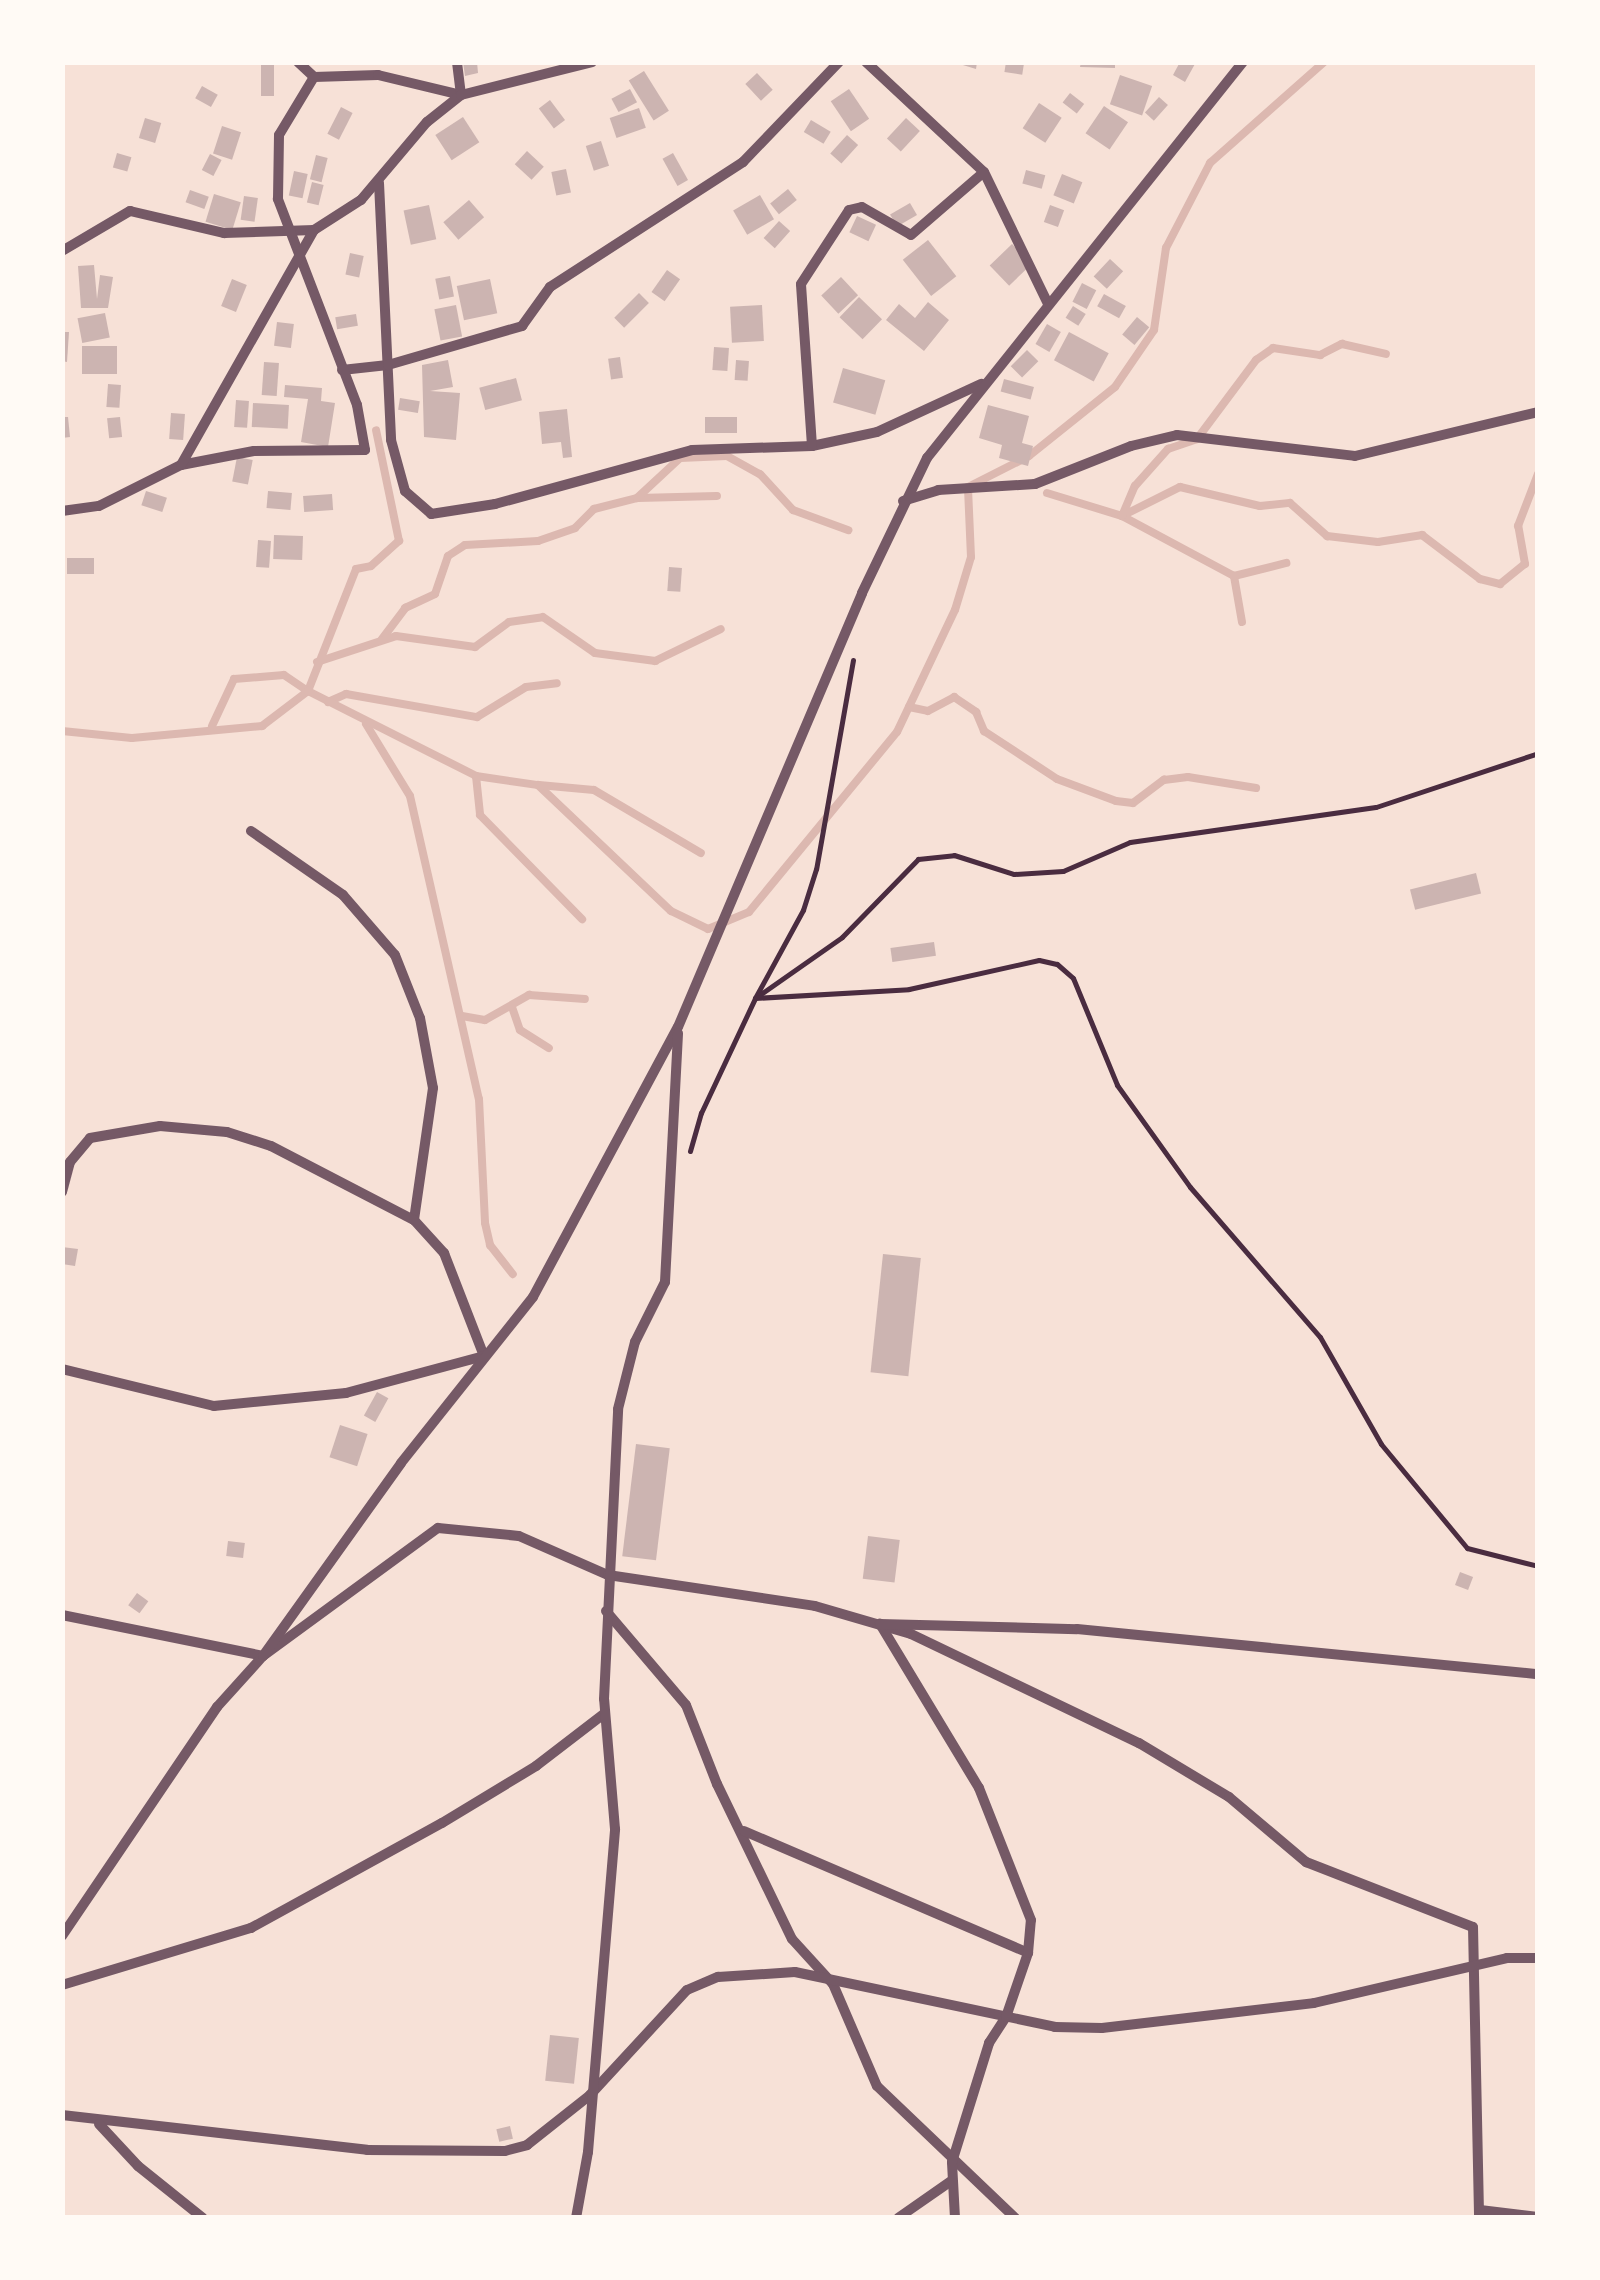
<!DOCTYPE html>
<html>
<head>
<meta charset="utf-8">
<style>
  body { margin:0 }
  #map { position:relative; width:1600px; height:2280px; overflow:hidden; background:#f7e1d7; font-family:Mulish,sans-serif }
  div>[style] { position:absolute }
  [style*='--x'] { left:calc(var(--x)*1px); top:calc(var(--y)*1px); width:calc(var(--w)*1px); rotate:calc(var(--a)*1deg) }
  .stream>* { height:8px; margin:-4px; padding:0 4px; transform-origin:4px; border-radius:4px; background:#dcb8b0 }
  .building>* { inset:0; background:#ccb4b1; transform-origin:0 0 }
  .path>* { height:5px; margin:-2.5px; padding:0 2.5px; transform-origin:2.5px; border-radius:2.5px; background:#4a2c40 }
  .minor>* { height:10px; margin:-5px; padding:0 5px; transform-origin:5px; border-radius:5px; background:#755966 }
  span { translate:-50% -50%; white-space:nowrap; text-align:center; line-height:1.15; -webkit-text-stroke:10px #fffaf5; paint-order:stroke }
  .frame { position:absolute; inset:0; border:65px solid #fffaf5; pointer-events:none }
</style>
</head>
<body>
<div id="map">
  <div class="stream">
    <i style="--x:1047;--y:493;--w:78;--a:17"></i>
    <i style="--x:1122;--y:516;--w:65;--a:-26.6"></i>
    <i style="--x:1180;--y:487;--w:82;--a:13.4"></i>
    <i style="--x:1260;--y:506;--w:30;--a:-6"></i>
    <i style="--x:1290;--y:503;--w:50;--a:41.7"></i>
    <i style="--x:1327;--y:536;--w:51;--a:6.7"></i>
    <i style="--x:1378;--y:542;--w:45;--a:-9"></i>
    <i style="--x:1422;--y:535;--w:73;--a:37.2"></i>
    <i style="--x:1480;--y:579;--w:21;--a:14"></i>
    <i style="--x:1500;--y:584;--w:32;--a:-39"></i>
    <i style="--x:1525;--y:564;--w:39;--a:-100"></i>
    <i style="--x:1518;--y:526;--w:56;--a:-69"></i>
    <i style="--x:638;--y:498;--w:79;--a:-1.5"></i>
    <i style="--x:1234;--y:576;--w:54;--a:-14"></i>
    <i style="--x:1242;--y:622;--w:47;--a:-99.9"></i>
    <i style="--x:1234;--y:576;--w:127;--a:-151.8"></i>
    <i style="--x:1122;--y:516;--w:33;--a:-67"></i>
    <i style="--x:1135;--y:486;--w:50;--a:-48.3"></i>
    <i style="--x:1168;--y:449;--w:31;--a:-19"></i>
    <i style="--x:1197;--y:439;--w:99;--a:-53.2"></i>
    <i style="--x:1256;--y:360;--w:21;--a:-35"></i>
    <i style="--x:1273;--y:348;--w:48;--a:8.5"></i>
    <i style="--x:1320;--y:355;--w:25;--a:-27"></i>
    <i style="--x:1342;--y:344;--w:45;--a:12.8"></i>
    <i style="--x:382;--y:639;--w:39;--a:-53"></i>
    <i style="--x:405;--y:608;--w:33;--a:-25"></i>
    <i style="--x:435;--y:594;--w:40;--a:-71.1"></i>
    <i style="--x:448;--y:556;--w:20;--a:-33"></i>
    <i style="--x:465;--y:545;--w:73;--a:-3.1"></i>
    <i style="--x:538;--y:541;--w:39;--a:-19"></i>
    <i style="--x:575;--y:528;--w:27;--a:-45"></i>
    <i style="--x:594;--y:509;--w:44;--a:-14.3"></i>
    <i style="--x:637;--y:498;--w:59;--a:-42.9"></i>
    <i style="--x:680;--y:458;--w:47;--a:-2.4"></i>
    <i style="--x:727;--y:456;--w:38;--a:29"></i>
    <i style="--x:760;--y:474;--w:49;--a:47.5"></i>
    <i style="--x:793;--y:510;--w:59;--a:20"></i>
    <i style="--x:317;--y:662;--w:83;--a:-18.2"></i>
    <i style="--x:396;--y:636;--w:80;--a:7.9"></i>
    <i style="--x:475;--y:647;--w:42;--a:-36.3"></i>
    <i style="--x:509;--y:622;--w:34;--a:-8"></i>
    <i style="--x:543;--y:617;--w:63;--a:34.7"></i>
    <i style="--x:595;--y:653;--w:61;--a:7.6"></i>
    <i style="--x:655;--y:661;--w:73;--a:-25.9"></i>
    <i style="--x:328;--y:702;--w:20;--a:-24"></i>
    <i style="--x:346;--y:694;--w:133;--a:10"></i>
    <i style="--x:477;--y:717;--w:57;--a:-31.5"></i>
    <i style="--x:526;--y:687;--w:31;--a:-7"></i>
    <i style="--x:909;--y:707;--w:19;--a:12"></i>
    <i style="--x:928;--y:711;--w:30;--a:-28"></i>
    <i style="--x:954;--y:697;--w:27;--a:34"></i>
    <i style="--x:976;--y:712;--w:21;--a:67"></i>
    <i style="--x:984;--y:731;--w:87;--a:33.3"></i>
    <i style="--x:1057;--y:779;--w:63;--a:20.4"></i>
    <i style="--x:1116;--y:801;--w:17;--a:7"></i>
    <i style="--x:1133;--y:803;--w:39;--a:-37"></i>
    <i style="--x:1164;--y:780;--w:24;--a:-7"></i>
    <i style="--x:1188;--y:777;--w:69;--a:9.2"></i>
    <i style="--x:366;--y:724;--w:84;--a:58.6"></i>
    <i style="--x:410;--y:796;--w:311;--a:77.2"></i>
    <i style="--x:479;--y:1099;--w:124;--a:87.2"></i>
    <i style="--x:485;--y:1223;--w:23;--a:77"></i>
    <i style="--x:490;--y:1245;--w:37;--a:52"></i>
    <i style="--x:212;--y:726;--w:52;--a:-64.9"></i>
    <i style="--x:234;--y:679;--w:50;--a:-4.6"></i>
    <i style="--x:284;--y:675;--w:29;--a:34"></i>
    <i style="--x:308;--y:691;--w:131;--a:-68.5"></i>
    <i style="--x:356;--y:569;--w:15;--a:-11"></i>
    <i style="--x:371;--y:566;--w:38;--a:-42"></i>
    <i style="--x:399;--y:541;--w:113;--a:-101.7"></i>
    <i style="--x:62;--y:731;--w:70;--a:5.7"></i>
    <i style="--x:132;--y:738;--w:131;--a:-5.3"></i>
    <i style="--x:262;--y:726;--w:58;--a:-37.3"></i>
    <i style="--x:308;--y:691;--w:188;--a:26.8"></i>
    <i style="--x:476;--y:776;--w:63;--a:8.3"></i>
    <i style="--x:538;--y:785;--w:183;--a:43.5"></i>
    <i style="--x:671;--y:911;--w:41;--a:25.9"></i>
    <i style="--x:708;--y:929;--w:44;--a:-22.5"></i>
    <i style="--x:749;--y:912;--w:233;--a:-50.6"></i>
    <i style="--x:897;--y:732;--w:135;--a:-64.6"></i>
    <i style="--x:955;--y:610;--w:55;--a:-73.2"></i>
    <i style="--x:971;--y:557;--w:70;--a:-92.5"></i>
    <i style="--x:968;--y:487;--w:68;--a:-26.9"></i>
    <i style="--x:1029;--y:456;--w:110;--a:-38.7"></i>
    <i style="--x:1115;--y:387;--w:69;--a:-55.6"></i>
    <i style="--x:1154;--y:330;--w:83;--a:-81.7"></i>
    <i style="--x:1166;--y:248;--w:96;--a:-62.6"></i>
    <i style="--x:1210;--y:163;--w:152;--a:-41.5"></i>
    <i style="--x:476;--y:776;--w:39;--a:84"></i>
    <i style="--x:480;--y:815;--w:146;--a:45.6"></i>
    <i style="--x:539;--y:785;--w:55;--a:5.2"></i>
    <i style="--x:594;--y:790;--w:124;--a:30.5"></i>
    <i style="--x:512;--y:1007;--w:24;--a:71"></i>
    <i style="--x:520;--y:1030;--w:34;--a:32"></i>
    <i style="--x:462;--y:1016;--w:23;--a:10"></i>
    <i style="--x:485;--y:1020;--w:51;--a:-29.6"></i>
    <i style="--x:529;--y:995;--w:56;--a:4.1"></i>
  </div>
  <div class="building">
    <i style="left:261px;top:62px;width:13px;height:34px"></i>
    <i style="clip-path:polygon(463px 62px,477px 62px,478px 73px,465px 76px)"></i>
    <i style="clip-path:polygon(953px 62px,977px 62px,976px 69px)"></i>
    <i style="left:1006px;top:62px;width:18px;height:10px;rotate:9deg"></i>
    <i style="clip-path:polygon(1081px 62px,1115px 62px,1115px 68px,1080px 67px)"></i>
    <i style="clip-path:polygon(1180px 62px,1196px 62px,1185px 82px,1173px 75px)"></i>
    <i style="left:644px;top:71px;width:47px;height:18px;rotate:58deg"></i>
    <i style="left:757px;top:73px;width:23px;height:16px;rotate:47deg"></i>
    <i style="left:1120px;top:75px;width:34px;height:31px;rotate:19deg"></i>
    <i style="left:202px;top:86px;width:18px;height:14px;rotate:29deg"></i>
    <i style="left:630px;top:89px;width:15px;height:21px;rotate:62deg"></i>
    <i style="left:849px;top:89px;width:36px;height:22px;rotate:56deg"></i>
    <i style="left:1070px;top:93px;width:18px;height:12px;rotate:38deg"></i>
    <i style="left:1159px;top:97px;width:12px;height:21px;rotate:42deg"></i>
    <i style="left:550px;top:100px;width:25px;height:14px;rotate:53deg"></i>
    <i style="left:1039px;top:103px;width:27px;height:30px;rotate:33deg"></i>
    <i style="left:1104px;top:106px;width:29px;height:33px;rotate:34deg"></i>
    <i style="left:341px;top:107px;width:13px;height:30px;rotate:27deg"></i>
    <i style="left:639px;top:108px;width:21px;height:31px;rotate:71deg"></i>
    <i style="left:463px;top:117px;width:30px;height:33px;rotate:57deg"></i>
    <i style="left:145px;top:118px;width:17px;height:21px;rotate:17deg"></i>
    <i style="left:906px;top:118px;width:19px;height:28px;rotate:43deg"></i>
    <i style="left:811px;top:120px;width:23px;height:14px;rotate:31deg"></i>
    <i style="left:222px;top:126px;width:20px;height:29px;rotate:18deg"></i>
    <i style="left:847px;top:135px;width:15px;height:25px;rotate:42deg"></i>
    <i style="left:601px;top:141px;width:26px;height:16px;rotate:72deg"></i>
    <i style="left:527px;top:151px;width:23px;height:18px;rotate:43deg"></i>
    <i style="left:117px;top:153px;width:15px;height:15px;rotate:16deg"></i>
    <i style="left:673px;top:153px;width:31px;height:12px;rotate:61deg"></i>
    <i style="left:210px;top:154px;width:13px;height:18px;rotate:27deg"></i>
    <i style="left:316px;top:155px;width:12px;height:25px;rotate:14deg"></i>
    <i style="left:566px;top:169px;width:24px;height:15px;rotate:78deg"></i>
    <i style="left:1026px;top:170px;width:20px;height:14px;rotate:15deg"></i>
    <i style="left:294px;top:171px;width:14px;height:25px;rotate:12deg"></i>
    <i style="left:1062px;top:174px;width:22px;height:23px;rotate:22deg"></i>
    <i style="left:312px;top:182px;width:12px;height:21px;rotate:14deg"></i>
    <i style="left:788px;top:189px;width:14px;height:23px;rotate:51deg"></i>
    <i style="left:190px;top:190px;width:20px;height:13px;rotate:20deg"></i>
    <i style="left:214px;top:194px;width:28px;height:29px;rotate:17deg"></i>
    <i style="left:760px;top:195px;width:28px;height:31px;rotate:60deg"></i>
    <i style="left:244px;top:196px;width:14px;height:24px;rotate:8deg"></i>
    <i style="left:469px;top:200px;width:23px;height:34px;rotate:49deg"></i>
    <i style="left:910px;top:203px;width:14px;height:23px;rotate:60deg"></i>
    <i style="left:429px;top:205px;width:35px;height:26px;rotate:78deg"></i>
    <i style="left:1050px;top:205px;width:15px;height:18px;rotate:20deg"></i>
    <i style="left:857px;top:216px;width:21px;height:18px;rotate:25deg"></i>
    <i style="left:779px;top:221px;width:15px;height:23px;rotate:42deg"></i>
    <i style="left:928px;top:240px;width:46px;height:32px;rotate:52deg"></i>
    <i style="left:1012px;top:244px;width:28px;height:31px;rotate:46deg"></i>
    <i style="left:350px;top:253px;width:14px;height:22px;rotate:12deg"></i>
    <i style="left:1110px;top:259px;width:18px;height:24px;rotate:43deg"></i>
    <i style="clip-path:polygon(94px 265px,97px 299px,100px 275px,113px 277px,108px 308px,81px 308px,78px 266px)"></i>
    <i style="left:667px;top:270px;width:16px;height:27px;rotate:35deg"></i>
    <i style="left:450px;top:276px;width:21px;height:15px;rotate:79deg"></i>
    <i style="left:841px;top:277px;width:25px;height:27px;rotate:47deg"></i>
    <i style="left:232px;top:279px;width:16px;height:29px;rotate:22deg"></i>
    <i style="left:490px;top:279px;width:35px;height:34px;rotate:78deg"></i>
    <i style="left:1082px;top:283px;width:16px;height:21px;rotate:27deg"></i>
    <i style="left:639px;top:293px;width:14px;height:35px;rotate:45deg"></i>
    <i style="left:1104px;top:294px;width:25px;height:14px;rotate:29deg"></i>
    <i style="left:859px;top:297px;width:32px;height:28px;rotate:44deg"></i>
    <i style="clip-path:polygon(928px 302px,949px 320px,924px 351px,886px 320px,899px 304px,915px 318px)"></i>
    <i style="left:456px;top:305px;width:32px;height:22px;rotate:79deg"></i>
    <i style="left:762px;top:305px;width:36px;height:32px;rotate:87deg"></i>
    <i style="left:1073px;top:306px;width:15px;height:14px;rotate:32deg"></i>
    <i style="left:105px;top:313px;width:25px;height:28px;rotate:79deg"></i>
    <i style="left:356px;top:314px;width:12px;height:21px;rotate:81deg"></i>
    <i style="left:1137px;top:317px;width:16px;height:23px;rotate:40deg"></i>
    <i style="left:277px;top:322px;width:17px;height:24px;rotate:7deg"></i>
    <i style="left:1047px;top:324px;width:16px;height:23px;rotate:30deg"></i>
    <i style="clip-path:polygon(62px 332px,69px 332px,67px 362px,62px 361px)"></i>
    <i style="left:1069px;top:332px;width:45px;height:32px;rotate:28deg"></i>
    <i style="left:82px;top:346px;width:35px;height:28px"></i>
    <i style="left:714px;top:347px;width:15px;height:23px;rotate:4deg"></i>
    <i style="left:1027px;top:350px;width:16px;height:23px;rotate:45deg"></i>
    <i style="left:620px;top:357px;width:21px;height:12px;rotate:82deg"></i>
    <i style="clip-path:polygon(448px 360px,453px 387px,430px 391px,460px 393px,456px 440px,424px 437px,422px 365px)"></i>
    <i style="left:736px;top:360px;width:13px;height:20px;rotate:4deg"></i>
    <i style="left:264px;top:362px;width:15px;height:33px;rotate:4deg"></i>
    <i style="left:843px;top:368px;width:44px;height:36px;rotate:16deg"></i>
    <i style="left:516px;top:378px;width:23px;height:38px;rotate:75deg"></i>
    <i style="left:1004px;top:379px;width:31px;height:13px;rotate:15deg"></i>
    <i style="left:108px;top:384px;width:13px;height:23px;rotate:4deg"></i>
    <i style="clip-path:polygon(285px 385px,322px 388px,321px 401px,335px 403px,328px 447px,301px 442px,308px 399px,284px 397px)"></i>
    <i style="left:400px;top:398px;width:20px;height:12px;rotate:9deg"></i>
    <i style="left:236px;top:400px;width:13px;height:27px;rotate:4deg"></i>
    <i style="left:253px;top:403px;width:36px;height:24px;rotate:3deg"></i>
    <i style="clip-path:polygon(988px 405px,1029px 416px,1022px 443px,1033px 446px,1028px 466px,999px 458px,1002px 445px,979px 438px)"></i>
    <i style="clip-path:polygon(567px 409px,572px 457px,563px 458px,561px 442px,542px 444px,539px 412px)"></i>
    <i style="left:171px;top:413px;width:14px;height:26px;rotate:4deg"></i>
    <i style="clip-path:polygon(62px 417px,68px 417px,70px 437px,62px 438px)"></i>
    <i style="left:120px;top:417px;width:20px;height:13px;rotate:84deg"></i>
    <i style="left:705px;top:417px;width:32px;height:16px"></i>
    <i style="left:237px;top:457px;width:16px;height:25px;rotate:11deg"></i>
    <i style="left:146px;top:491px;width:22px;height:15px;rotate:18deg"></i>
    <i style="left:268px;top:491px;width:24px;height:17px;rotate:5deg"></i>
    <i style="left:332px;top:494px;width:16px;height:29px;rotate:86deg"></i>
    <i style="left:274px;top:535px;width:29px;height:24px;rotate:2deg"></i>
    <i style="left:258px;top:540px;width:13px;height:27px;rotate:4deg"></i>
    <i style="left:67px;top:558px;width:27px;height:16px"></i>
    <i style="left:669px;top:567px;width:13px;height:24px;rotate:4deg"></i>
    <i style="left:1476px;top:873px;width:21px;height:68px;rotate:76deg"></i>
    <i style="left:934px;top:942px;width:14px;height:44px;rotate:82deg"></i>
    <i style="clip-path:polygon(62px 1247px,78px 1249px,75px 1266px,62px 1264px)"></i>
    <i style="left:883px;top:1254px;width:38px;height:119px;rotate:6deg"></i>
    <i style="left:377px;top:1392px;width:13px;height:27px;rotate:29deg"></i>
    <i style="left:340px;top:1425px;width:29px;height:34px;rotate:18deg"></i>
    <i style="left:636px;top:1444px;width:34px;height:113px;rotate:7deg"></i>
    <i style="left:868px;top:1536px;width:32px;height:43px;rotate:7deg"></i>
    <i style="left:228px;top:1541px;width:17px;height:15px;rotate:7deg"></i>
    <i style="left:1460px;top:1572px;width:14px;height:14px;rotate:21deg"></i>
    <i style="left:137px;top:1593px;width:14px;height:15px;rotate:36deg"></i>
    <i style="left:550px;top:2035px;width:29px;height:46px;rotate:6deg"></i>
    <i style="left:510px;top:2126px;width:13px;height:14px;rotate:77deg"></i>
  </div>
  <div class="path">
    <i style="--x:853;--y:660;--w:212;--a:100"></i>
    <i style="--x:816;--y:869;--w:43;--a:107.6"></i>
    <i style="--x:803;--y:910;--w:100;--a:118.6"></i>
    <i style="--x:755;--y:998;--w:106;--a:-35"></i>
    <i style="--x:842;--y:937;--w:109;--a:-45.7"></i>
    <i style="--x:918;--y:859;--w:36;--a:-6"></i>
    <i style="--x:954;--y:855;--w:63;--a:17.6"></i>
    <i style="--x:1014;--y:874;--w:49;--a:-3.5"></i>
    <i style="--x:1063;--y:871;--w:73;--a:-23.4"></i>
    <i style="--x:1130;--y:842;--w:248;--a:-8.1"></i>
    <i style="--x:1376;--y:807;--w:171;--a:-18.4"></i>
    <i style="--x:690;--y:1151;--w:40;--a:-74"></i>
    <i style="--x:701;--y:1113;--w:127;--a:-64.8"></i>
    <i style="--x:755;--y:998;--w:154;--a:-3.3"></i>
    <i style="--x:909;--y:989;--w:133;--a:-12.6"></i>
    <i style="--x:1039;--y:960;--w:18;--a:13"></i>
    <i style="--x:1057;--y:964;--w:21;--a:41"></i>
    <i style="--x:1073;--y:978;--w:116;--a:67.6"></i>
    <i style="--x:1117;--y:1085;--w:125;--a:54.4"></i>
    <i style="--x:1190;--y:1187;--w:198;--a:49.1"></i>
    <i style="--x:1320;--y:1337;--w:123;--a:60.3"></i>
    <i style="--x:1381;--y:1444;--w:135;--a:50.4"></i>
    <i style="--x:1467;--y:1548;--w:73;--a:14.2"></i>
  </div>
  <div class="minor">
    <i style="--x:298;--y:62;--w:22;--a:43"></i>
    <i style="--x:314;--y:77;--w:64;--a:-1.8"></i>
    <i style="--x:378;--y:75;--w:85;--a:13.5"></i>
    <i style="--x:461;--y:95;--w:33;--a:-97"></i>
    <i style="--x:866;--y:62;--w:161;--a:43"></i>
    <i style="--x:984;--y:172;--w:147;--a:64.1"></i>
    <i style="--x:379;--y:183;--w:257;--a:87.3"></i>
    <i style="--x:391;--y:440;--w:53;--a:74.6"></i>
    <i style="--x:405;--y:491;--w:35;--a:41"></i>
    <i style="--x:431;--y:514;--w:65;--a:-8.9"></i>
    <i style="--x:495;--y:504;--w:204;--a:-15.3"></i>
    <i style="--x:692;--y:450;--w:120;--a:-1.9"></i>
    <i style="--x:812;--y:446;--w:66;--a:-12.2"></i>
    <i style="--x:877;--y:432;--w:115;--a:-24.8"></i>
    <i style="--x:62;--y:251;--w:79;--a:-30.5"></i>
    <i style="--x:130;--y:211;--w:97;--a:13.2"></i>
    <i style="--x:224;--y:233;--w:90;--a:-1.9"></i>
    <i style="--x:314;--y:230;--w:56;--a:-32.6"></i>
    <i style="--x:361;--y:200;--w:102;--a:-49.8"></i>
    <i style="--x:427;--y:122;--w:43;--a:-38.5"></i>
    <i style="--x:461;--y:95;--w:135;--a:-14.1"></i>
    <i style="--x:342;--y:370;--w:46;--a:-6.2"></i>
    <i style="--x:388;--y:365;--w:140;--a:-16.2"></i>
    <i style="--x:522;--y:326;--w:48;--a:-54.3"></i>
    <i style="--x:550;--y:287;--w:230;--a:-32.9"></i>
    <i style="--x:743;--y:162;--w:139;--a:-46.2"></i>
    <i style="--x:812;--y:446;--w:162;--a:-93.9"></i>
    <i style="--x:801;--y:284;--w:88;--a:-57"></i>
    <i style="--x:849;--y:210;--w:13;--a:-13"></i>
    <i style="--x:862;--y:207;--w:56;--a:29.7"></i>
    <i style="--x:911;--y:235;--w:96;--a:-40.8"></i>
    <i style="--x:181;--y:465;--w:74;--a:-10.9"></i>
    <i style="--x:254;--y:451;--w:111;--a:-0.5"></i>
    <i style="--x:365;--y:450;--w:46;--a:-100.1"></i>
    <i style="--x:357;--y:405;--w:221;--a:-111"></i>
    <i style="--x:278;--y:199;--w:64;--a:-89.1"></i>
    <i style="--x:279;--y:135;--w:68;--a:-58.9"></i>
    <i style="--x:903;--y:501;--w:37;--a:-17"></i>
    <i style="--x:938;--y:490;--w:97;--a:-3.5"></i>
    <i style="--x:1035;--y:484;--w:103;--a:-21.6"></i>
    <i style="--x:1131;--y:446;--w:47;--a:-13.4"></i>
    <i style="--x:1177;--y:435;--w:179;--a:6.7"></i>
    <i style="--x:1355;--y:456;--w:188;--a:-13.5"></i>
    <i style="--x:62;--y:511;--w:37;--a:-8"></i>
    <i style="--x:99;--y:506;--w:92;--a:-26.6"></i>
    <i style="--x:181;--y:465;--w:270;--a:-60.5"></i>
    <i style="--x:251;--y:831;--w:112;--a:34.8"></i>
    <i style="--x:343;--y:895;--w:79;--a:49.1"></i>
    <i style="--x:395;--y:955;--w:68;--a:68.4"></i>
    <i style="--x:420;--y:1018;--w:71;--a:79.5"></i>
    <i style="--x:433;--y:1088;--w:133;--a:98.2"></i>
    <i style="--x:62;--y:1192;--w:31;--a:-75"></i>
    <i style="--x:70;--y:1162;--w:31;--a:-50"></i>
    <i style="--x:90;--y:1138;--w:71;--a:-9.7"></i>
    <i style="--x:160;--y:1126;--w:67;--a:5.1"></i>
    <i style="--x:227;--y:1132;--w:46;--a:17.7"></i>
    <i style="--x:271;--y:1146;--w:161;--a:27.4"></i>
    <i style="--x:414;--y:1220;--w:45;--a:47.7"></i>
    <i style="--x:444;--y:1253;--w:110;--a:68.8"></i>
    <i style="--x:484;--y:1356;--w:143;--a:165"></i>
    <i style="--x:346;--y:1393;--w:133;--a:174.4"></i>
    <i style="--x:214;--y:1406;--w:156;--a:-166.3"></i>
    <i style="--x:606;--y:1611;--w:123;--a:49.6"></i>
    <i style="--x:686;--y:1705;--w:85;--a:68.6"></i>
    <i style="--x:717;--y:1784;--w:172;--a:64.2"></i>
    <i style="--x:792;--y:1939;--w:61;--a:47.7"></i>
    <i style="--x:833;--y:1984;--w:111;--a:66.7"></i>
    <i style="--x:877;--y:2086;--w:191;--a:43.7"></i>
    <i style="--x:62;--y:1615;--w:205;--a:11.5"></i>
    <i style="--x:263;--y:1656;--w:217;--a:-36.2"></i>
    <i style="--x:438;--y:1528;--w:81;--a:5.6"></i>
    <i style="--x:519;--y:1536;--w:97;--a:23.7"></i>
    <i style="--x:608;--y:1575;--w:209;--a:8.5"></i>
    <i style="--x:815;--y:1606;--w:100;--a:16.3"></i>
    <i style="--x:911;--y:1634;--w:253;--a:25.6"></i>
    <i style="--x:1139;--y:1743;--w:105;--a:31"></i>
    <i style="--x:1229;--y:1797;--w:101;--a:40.2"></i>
    <i style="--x:1306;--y:1862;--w:179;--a:21.3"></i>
    <i style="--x:1473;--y:1927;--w:291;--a:88.8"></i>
    <i style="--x:744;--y:1831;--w:309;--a:23.2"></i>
    <i style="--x:62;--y:1936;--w:277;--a:-55.9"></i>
    <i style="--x:217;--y:1707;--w:69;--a:-48"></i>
    <i style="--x:263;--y:1656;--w:237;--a:-54.4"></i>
    <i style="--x:401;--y:1463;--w:212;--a:-51.5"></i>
    <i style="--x:533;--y:1297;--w:306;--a:-61.8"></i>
    <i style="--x:678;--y:1027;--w:471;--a:-67"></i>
    <i style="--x:862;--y:593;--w:150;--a:-64.3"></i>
    <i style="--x:927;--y:458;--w:507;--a:-51.41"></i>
    <i style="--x:62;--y:1985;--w:197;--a:-16.8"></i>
    <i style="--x:251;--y:1928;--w:218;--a:-28.8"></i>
    <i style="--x:442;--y:1823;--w:110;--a:-31.2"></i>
    <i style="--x:536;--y:1766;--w:87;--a:-37.5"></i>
    <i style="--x:62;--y:2115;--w:307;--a:6.5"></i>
    <i style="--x:367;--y:2150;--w:138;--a:0.4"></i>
    <i style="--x:505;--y:2151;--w:23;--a:-15"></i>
    <i style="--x:527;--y:2145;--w:80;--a:-38.4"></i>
    <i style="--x:590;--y:2095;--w:143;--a:-47.3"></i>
    <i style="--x:687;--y:1990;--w:34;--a:-23"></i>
    <i style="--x:718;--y:1977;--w:77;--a:-3.7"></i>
    <i style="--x:795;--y:1972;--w:266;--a:11.9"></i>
    <i style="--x:1055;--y:2027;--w:47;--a:1.2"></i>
    <i style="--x:1102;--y:2028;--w:213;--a:-6.7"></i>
    <i style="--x:1314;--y:2003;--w:198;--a:-13.1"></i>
    <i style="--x:1507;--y:1958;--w:31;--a:0"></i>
    <i style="--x:99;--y:2124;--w:57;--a:47.1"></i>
    <i style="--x:138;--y:2166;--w:83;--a:38.7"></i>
    <i style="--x:1480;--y:2210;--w:58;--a:6.9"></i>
    <i style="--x:576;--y:2218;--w:67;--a:-79.7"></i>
    <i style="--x:588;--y:2152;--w:324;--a:-85.2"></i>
    <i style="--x:615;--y:1829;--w:130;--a:-94.8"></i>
    <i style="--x:604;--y:1699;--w:290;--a:-87.2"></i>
    <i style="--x:618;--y:1409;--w:69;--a:-75.8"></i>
    <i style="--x:635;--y:1342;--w:67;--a:-63.4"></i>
    <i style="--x:665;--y:1282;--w:249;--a:-87"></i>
    <i style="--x:898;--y:2218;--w:65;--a:-34.9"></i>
    <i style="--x:955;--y:2218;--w:56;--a:-93.1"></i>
    <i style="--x:952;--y:2162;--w:125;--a:-72.7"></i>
    <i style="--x:989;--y:2043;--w:31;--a:-57"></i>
    <i style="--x:1006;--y:2017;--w:68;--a:-71"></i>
    <i style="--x:1028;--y:1953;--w:33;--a:-85"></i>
    <i style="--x:1031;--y:1920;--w:142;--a:-111.5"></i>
    <i style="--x:979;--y:1788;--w:192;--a:-121.1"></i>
    <i style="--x:880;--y:1624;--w:197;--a:1.5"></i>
    <i style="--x:1077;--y:1629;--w:463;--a:5.6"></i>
  </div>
  <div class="frame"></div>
</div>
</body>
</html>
